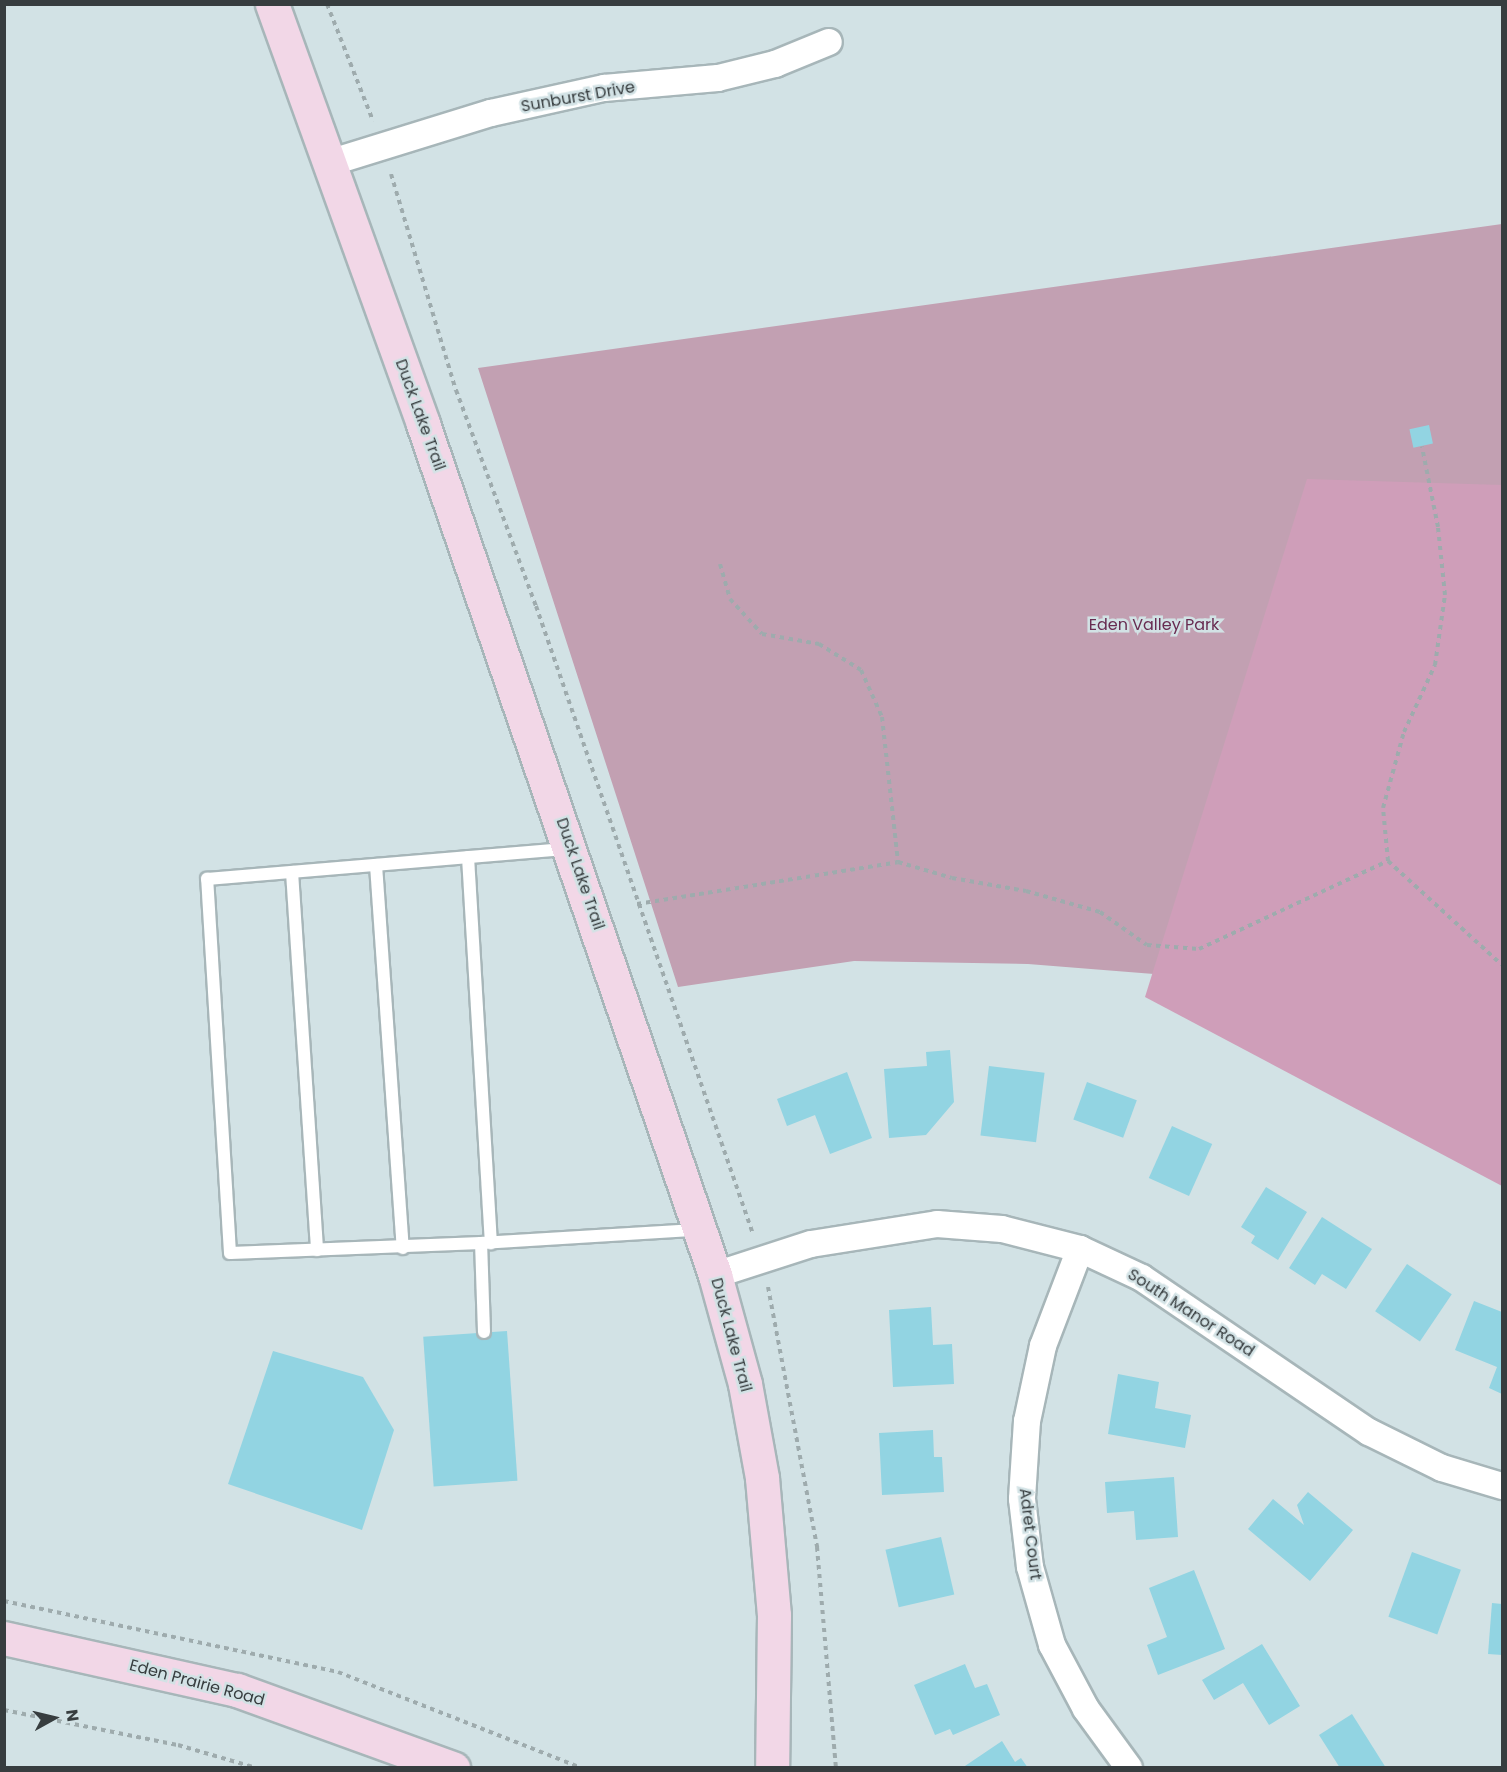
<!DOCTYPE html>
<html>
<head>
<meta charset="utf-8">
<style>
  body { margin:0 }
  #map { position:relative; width:1507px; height:1772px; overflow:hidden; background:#d2e2e5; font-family:Poppins,sans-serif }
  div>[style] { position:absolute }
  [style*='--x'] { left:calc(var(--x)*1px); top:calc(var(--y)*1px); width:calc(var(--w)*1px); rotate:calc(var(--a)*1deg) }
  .green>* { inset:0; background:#c2a0b2 }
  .forest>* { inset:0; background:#cf9eb9 }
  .building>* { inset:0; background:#92d4e2; transform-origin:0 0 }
  .path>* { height:4px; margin-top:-2px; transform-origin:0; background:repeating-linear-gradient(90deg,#9eabad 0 4.5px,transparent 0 9px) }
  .roads { filter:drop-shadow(2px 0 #a7b6b9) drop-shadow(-2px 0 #a7b6b9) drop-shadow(0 2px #a7b6b9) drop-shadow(0 -2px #a7b6b9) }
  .lane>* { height:12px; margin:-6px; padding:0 6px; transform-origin:6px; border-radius:6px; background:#fff }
  .street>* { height:26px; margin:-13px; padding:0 13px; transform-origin:13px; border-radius:13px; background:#fff }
  .secondary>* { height:33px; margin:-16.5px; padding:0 16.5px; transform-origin:16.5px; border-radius:16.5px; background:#f2d7e7 }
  span { translate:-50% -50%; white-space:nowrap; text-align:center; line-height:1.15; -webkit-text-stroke:5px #d2e2e5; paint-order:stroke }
  .street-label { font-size:16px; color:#373d3f }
  .park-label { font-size:16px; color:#682c51 }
  .frame { position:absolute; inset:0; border:6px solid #373d3f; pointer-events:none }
  .north { position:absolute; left:24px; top:1688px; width:60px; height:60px; -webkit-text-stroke:4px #d2e2e5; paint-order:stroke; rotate:82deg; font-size:16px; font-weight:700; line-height:24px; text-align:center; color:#373d3f }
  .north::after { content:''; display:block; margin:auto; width:21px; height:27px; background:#373d3f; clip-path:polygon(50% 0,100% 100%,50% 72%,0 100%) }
</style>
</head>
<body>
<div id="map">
  <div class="green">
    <i style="clip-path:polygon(1502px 224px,1502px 1145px,1179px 976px,1028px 964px,854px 961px,678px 987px,478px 368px)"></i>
  </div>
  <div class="forest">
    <i style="clip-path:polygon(1307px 479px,1502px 485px,1502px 1186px,1145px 997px)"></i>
  </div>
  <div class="building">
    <i style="left:1429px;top:425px;width:19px;height:20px;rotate:78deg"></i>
    <i style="clip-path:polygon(950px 1050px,954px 1102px,926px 1135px,889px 1138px,884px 1069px,927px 1066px,926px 1052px)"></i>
    <i style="left:989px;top:1066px;width:56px;height:70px;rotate:7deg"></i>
    <i style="clip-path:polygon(847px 1072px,872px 1138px,830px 1154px,815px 1115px,787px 1126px,777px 1099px)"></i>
    <i style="left:1087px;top:1082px;width:53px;height:40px;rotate:20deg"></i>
    <i style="left:1172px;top:1126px;width:44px;height:57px;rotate:24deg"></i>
    <i style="clip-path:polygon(1266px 1187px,1307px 1212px,1278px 1260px,1251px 1243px,1255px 1236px,1241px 1227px)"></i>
    <i style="clip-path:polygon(1322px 1217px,1372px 1249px,1346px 1289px,1322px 1274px,1315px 1285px,1289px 1268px)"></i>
    <i style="left:1407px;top:1264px;width:54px;height:57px;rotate:34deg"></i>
    <i style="clip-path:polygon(1474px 1301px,1502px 1312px,1502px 1394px,1489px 1388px,1497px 1367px,1455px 1350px)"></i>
    <i style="clip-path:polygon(931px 1307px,933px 1345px,952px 1344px,954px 1384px,893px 1387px,889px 1310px)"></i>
    <i style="left:507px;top:1331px;width:150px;height:84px;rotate:86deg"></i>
    <i style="clip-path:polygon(273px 1351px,363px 1377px,394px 1430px,362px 1530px,228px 1484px)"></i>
    <i style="clip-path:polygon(1118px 1374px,1159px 1382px,1155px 1408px,1191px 1415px,1185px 1448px,1108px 1434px)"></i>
    <i style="clip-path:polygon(933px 1430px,934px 1457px,942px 1457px,944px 1492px,882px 1495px,879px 1433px)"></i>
    <i style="clip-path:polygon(1174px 1477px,1178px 1537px,1136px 1540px,1134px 1511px,1107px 1513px,1105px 1482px)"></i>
    <i style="clip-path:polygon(1308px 1492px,1353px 1530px,1310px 1581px,1248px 1529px,1273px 1499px,1304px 1525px,1297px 1505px)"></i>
    <i style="left:941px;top:1537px;width:59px;height:57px;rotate:77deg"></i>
    <i style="left:1412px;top:1552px;width:52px;height:69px;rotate:20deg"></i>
    <i style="clip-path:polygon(1194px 1570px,1225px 1649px,1158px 1675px,1147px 1645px,1167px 1637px,1149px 1588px)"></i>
    <i style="clip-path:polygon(1492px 1603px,1502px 1604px,1502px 1655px,1488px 1654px)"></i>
    <i style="clip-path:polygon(1262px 1644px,1300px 1706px,1269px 1725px,1243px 1683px,1214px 1700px,1202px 1680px)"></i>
    <i style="clip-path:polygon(965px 1664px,975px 1688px,987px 1684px,1000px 1715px,953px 1735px,950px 1729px,935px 1735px,914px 1685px)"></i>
    <i style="clip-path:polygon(1352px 1714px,1386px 1768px,1340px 1768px,1319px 1735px)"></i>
    <i style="clip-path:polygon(1002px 1741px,1015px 1762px,1021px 1758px,1028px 1768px,962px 1768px)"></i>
  </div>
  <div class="path">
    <i style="--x:327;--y:4;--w:126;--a:68.5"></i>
    <i style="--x:391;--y:174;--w:226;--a:73.3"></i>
    <i style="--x:456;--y:390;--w:230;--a:69.7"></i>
    <i style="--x:536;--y:606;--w:664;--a:70.94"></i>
    <i style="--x:720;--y:564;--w:36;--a:74"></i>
    <i style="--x:730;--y:599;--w:47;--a:47.6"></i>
    <i style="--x:762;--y:634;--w:58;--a:10"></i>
    <i style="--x:819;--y:644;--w:49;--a:31.8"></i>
    <i style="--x:861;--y:670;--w:51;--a:65.9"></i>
    <i style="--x:882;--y:717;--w:146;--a:83.7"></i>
    <i style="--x:898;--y:862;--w:56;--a:16.5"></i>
    <i style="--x:952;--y:878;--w:75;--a:10"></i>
    <i style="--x:1026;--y:891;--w:77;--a:15.8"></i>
    <i style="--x:1100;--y:912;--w:57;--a:35.1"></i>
    <i style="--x:1147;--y:945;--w:52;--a:4.4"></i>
    <i style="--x:1199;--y:949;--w:208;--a:-25"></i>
    <i style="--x:1388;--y:861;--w:53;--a:-95.4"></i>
    <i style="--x:1383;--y:808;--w:79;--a:-74.6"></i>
    <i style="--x:1404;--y:732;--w:74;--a:-65.2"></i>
    <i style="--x:1435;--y:665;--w:71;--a:-81.9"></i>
    <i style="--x:1445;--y:595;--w:68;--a:-95.9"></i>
    <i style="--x:1438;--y:527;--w:82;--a:-101.3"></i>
    <i style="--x:1388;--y:861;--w:154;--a:42.4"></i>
    <i style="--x:637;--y:904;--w:264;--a:-9.1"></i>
    <i style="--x:768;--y:1287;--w:265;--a:79.3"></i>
    <i style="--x:817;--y:1547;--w:222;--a:85.1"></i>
    <i style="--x:4;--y:1601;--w:341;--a:12"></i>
    <i style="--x:338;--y:1672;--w:262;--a:21.5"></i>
    <i style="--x:4;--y:1710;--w:177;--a:11.4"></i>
    <i style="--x:178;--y:1745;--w:81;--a:16.4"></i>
  </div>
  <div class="roads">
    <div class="lane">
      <i style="--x:468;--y:857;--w:387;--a:86.6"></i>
      <i style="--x:376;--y:865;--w:384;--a:86"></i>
      <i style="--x:292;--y:872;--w:379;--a:86.2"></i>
      <i style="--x:481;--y:1243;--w:251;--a:177.7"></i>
      <i style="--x:230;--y:1253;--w:375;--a:-93.5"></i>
      <i style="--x:207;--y:879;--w:362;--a:-4.8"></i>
      <i style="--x:484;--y:1332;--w:89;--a:-91.9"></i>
      <i style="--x:481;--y:1243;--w:215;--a:-3.5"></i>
    </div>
    <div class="street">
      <i style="--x:329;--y:163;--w:170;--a:-17.2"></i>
      <i style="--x:491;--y:113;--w:116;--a:-12.5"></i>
      <i style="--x:604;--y:88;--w:114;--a:-5"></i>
      <i style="--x:718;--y:78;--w:59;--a:-13.8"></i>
      <i style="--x:775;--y:64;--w:58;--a:-22.2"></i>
      <i style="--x:1080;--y:1249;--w:104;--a:110.9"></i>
      <i style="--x:1043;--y:1346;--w:77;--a:102"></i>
      <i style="--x:1027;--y:1421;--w:78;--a:93.7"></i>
      <i style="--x:1022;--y:1499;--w:68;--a:83.3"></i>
      <i style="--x:1030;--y:1567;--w:81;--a:74.2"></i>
      <i style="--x:1052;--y:1645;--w:72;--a:62"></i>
      <i style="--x:1086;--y:1709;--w:73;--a:53.9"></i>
      <i style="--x:715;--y:1275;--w:101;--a:-17.9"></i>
      <i style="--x:811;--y:1244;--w:128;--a:-9"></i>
      <i style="--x:937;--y:1224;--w:65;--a:4.4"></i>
      <i style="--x:1002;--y:1229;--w:81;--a:14.4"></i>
      <i style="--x:1080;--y:1249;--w:68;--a:25.1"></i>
      <i style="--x:1142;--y:1278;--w:274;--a:34.2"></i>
      <i style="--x:1369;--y:1432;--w:81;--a:26.3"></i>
      <i style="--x:1442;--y:1468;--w:63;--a:16.7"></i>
    </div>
    <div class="secondary">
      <i style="--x:272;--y:4;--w:446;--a:70.2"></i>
      <i style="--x:423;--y:424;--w:900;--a:71.06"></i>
      <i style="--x:715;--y:1275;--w:113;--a:74.6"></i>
      <i style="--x:745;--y:1384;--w:96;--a:79.7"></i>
      <i style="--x:762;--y:1478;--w:138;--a:85"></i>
      <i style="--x:774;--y:1615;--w:153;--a:90.7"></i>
      <i style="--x:4;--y:1638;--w:239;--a:12.6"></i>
      <i style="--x:237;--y:1690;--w:230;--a:19.9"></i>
    </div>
  </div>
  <div class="street-label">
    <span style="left:578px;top:97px;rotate:-10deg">Sunburst Drive</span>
    <span style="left:420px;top:415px;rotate:70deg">Duck Lake Trail</span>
    <span style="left:580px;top:874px;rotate:71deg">Duck Lake Trail</span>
    <span style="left:1191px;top:1313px;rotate:33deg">South Manor Road</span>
    <span style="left:731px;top:1335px;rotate:75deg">Duck Lake Trail</span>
    <span style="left:1030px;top:1534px;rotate:83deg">Adret Court</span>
    <span style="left:197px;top:1683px;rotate:15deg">Eden Prairie Road</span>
  </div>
  <div class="park-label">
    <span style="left:1154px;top:625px">Eden Valley Park</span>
  </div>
  <div class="frame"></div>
  <div class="north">N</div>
</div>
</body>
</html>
